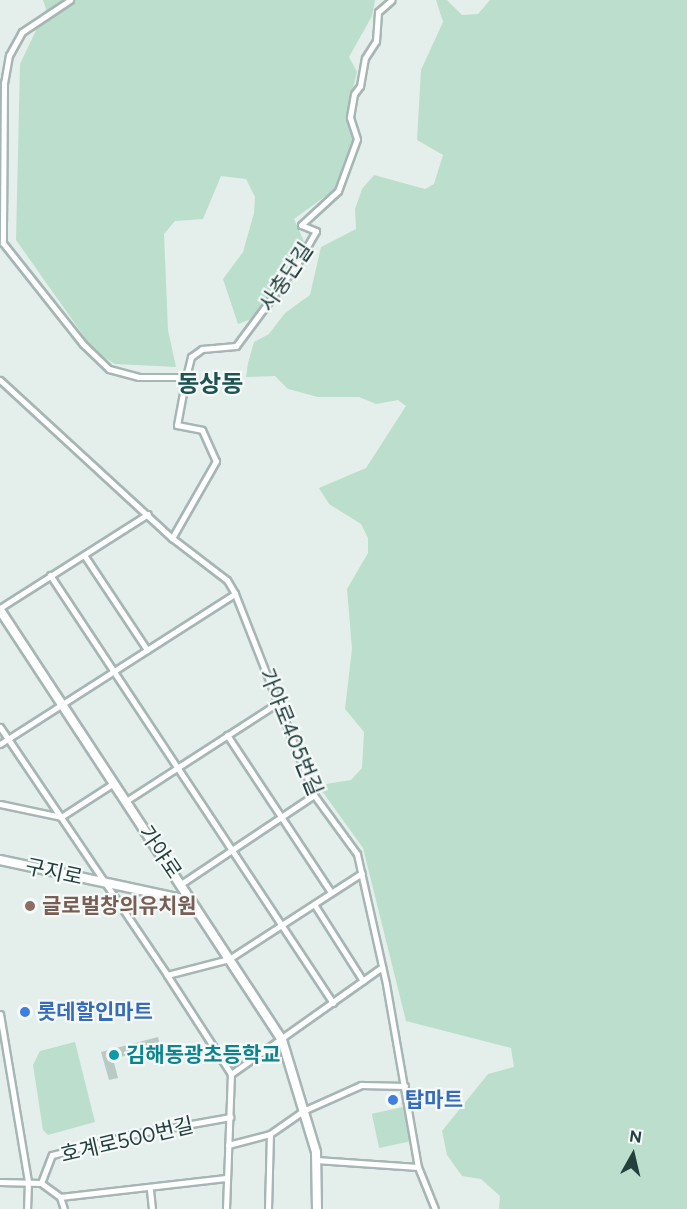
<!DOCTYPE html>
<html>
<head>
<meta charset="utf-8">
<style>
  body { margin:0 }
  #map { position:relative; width:687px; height:1209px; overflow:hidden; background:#e4eeeb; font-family:Figtree,"Noto Sans KR",sans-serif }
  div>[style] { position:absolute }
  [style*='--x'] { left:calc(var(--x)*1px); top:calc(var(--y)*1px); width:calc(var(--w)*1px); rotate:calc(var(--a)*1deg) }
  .green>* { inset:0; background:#bcdfcd; transform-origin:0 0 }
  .building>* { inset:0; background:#b9c9c5 }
  .roads { filter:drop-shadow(2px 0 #a6b6b4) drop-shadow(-2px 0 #a6b6b4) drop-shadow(0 2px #a6b6b4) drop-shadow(0 -2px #a6b6b4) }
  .minor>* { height:5px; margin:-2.5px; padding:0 2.5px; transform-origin:2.5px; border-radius:2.5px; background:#fff }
  .secondary>* { height:8px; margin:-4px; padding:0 4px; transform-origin:4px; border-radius:4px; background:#fff }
  .dots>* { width:16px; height:16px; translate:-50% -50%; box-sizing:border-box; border:3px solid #f5faf8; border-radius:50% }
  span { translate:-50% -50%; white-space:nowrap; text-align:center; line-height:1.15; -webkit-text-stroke:4.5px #f5faf8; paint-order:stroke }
  .street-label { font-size:21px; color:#23403e }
  .education-label { font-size:21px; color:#785e54; font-weight:700 }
  .left { translate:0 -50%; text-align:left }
  .shop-label { font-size:21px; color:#366cbe; font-weight:700 }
  .culture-label { font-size:21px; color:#0d838f; font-weight:700 }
  .quarter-label { font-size:24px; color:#1d5351; font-weight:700 }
  .north { position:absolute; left:603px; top:1125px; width:60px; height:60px; -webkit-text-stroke:4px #f5faf8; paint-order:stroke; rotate:8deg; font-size:16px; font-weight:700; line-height:24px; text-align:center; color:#23403e }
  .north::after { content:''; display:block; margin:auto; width:21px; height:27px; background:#23403e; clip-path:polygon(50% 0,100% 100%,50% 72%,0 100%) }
</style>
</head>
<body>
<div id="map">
  <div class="green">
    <i style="clip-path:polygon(43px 0,375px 0,372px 16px,349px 57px,357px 72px,346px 115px,354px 142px,342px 184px,294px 219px,306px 246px,254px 318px,238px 324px,223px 279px,243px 252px,254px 213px,255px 197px,246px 179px,221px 176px,203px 219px,175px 221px,164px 234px,168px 330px,176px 367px,115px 364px,95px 352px,16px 240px,20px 64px,46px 9px)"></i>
    <i style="clip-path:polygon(436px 0,447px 0,462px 15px,478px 14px,490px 0,687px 0,687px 1209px,499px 1209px,500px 1196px,481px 1179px,462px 1176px,447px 1155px,442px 1131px,488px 1074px,514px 1067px,511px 1048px,406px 1021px,363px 848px,322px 791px,326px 784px,351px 780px,362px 768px,364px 732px,345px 709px,352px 649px,347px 589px,368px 553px,368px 538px,361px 524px,329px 504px,319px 488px,366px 468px,406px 406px,398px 400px,376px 404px,359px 397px,318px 397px,288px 389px,275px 376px,246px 377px,248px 363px,254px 342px,269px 334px,285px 313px,310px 295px,321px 247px,356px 229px,355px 209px,362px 189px,374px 175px,425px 189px,434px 184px,443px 155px,417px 140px,421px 70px,443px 22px)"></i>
    <i style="clip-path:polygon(75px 1042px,95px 1122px,48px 1135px,43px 1130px,33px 1065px,40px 1051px)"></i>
    <i style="left:408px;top:1106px;width:35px;height:37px;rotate:78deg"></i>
  </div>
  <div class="building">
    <i style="clip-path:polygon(158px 1037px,160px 1046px,113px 1059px,118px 1078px,109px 1080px,101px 1052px)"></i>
  </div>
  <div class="roads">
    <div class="minor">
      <i style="--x:70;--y:0;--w:58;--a:146.3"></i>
      <i style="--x:22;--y:32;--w:26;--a:119"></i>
      <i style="--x:9;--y:55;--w:28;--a:100"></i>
      <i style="--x:4;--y:83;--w:160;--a:90.4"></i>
      <i style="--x:3;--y:243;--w:129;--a:51.6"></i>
      <i style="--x:83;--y:344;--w:36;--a:44"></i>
      <i style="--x:109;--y:369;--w:31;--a:15"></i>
      <i style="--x:139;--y:377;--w:47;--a:0"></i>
      <i style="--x:186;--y:377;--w:49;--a:100.6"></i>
      <i style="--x:177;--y:425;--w:25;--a:11"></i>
      <i style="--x:202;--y:430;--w:34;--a:66"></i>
      <i style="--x:216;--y:461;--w:89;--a:119.7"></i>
      <i style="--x:186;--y:377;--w:21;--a:-76"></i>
      <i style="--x:191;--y:357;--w:14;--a:-36"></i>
      <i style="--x:202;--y:349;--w:34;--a:-5"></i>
      <i style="--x:236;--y:346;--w:102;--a:-53.4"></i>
      <i style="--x:297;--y:264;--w:38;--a:-60"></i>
      <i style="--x:316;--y:231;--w:16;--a:-158"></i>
      <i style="--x:301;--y:225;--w:50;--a:-42.6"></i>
      <i style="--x:338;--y:191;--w:55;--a:-69.9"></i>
      <i style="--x:357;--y:139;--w:23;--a:-108"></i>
      <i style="--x:350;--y:117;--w:23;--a:-80"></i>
      <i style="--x:354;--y:94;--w:10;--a:-53"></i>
      <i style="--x:360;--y:86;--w:28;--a:-80"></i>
      <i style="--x:365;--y:58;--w:20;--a:-57"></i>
      <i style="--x:376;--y:41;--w:29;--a:-86"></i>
      <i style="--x:378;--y:12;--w:18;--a:-41"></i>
      <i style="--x:0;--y:380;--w:234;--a:42.6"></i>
      <i style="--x:172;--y:538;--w:69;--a:37.4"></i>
      <i style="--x:227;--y:580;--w:16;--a:60"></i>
      <i style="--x:235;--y:594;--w:216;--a:68.5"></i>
      <i style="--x:314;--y:795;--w:73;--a:53.9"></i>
      <i style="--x:357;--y:854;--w:133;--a:77.4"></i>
      <i style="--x:386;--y:984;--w:186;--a:80.1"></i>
      <i style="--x:418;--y:1167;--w:45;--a:68"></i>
      <i style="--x:84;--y:555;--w:114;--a:56.4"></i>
      <i style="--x:50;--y:575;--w:513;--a:56.53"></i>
      <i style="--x:0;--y:608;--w:175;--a:-32.4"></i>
      <i style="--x:0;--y:727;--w:299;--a:56"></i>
      <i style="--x:167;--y:975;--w:64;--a:-14.5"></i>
      <i style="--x:229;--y:959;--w:158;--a:-32.9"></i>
      <i style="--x:227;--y:735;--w:188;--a:56.5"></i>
      <i style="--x:0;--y:744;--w:279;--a:-32.6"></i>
      <i style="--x:126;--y:801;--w:179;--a:-32.9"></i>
      <i style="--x:0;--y:804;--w:62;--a:12"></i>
      <i style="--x:61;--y:817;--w:63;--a:-32.7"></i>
      <i style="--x:181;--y:884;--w:160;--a:-33.8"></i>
      <i style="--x:314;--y:904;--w:91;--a:57.5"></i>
      <i style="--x:167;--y:975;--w:118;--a:57.1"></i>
      <i style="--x:0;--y:1014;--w:170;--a:80.5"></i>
      <i style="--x:28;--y:1182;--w:27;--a:92"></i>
      <i style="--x:228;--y:1145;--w:43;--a:-14.7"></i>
      <i style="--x:270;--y:1134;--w:40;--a:-34.9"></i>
      <i style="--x:303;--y:1111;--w:64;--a:-24.1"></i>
      <i style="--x:361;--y:1085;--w:44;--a:1.3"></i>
      <i style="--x:316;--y:1160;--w:102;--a:3.9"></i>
      <i style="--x:0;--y:1182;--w:41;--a:1.4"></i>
      <i style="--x:41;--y:1183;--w:24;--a:36"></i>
      <i style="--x:60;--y:1197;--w:167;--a:-6.5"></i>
      <i style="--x:41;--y:1183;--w:30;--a:-69"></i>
      <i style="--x:52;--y:1155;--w:86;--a:-14.2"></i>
      <i style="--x:135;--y:1134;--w:97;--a:-10.1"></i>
      <i style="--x:150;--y:1190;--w:19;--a:84"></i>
      <i style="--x:60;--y:1197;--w:13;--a:72"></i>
      <i style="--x:226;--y:1209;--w:135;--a:-87.9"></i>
      <i style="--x:231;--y:1074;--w:185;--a:-35.3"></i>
      <i style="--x:268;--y:1209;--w:75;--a:-88.5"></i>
    </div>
    <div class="secondary">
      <i style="--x:0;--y:610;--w:514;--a:56.74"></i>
      <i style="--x:282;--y:1040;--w:117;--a:73.1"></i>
      <i style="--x:316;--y:1152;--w:57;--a:89"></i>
      <i style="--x:0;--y:860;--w:195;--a:12.1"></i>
    </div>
  </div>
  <div class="dots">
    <i style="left:30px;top:906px;background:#8d6e63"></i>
    <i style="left:25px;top:1012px;background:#3f7fe0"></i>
    <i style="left:114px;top:1055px;background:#0f9aa8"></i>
    <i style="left:393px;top:1100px;background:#3f7fe0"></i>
  </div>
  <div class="street-label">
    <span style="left:286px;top:277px;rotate:-56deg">사충단길</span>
    <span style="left:291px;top:732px;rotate:68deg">가야로405번길</span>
    <span style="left:160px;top:852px;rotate:56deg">가야로</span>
    <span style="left:54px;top:872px;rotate:12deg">구지로</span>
    <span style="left:127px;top:1140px;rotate:-13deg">호계로500번길</span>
  </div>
  <div class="education-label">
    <span class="left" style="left:42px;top:906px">글로벌창의유치원</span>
  </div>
  <div class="shop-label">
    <span class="left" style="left:37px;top:1012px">롯데할인마트</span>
    <span class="left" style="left:405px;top:1100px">탑마트</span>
  </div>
  <div class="culture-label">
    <span class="left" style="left:126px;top:1055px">김해동광초등학교</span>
  </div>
  <div class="quarter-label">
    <span style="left:210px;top:384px">동상동</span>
  </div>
  <div class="north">N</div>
</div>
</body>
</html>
